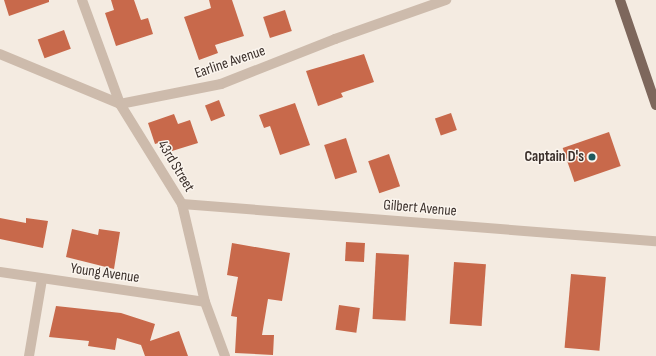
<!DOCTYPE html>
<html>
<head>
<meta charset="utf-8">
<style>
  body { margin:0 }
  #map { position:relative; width:656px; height:356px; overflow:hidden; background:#f4ebe1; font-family:"Sofia Sans Condensed",sans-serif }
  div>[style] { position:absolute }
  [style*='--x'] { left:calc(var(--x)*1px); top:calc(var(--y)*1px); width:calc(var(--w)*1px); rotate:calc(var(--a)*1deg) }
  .building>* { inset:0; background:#c8694b; transform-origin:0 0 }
  .street>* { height:10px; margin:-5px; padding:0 5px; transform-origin:5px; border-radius:5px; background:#cdbbac }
  .primary>* { height:10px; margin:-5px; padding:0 5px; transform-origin:5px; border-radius:5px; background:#7d675c }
  .dots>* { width:11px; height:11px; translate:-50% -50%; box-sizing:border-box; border:2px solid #fbf5ee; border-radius:50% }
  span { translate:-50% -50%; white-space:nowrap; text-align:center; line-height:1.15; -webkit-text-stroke:3px #fbf5ee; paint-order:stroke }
  .street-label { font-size:15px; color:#3b302b }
  .poi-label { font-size:15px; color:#3b302b; font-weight:700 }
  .right { translate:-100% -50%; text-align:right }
</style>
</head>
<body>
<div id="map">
  <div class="building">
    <i style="clip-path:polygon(4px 0,49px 0,49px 2px,9px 16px)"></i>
    <i style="clip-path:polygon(111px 0,134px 0,141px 20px,148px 18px,153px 34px,116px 46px,105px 13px,114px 10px)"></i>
    <i style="clip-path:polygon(209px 0,232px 0,244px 36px,215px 45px,218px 53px,199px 60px,184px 17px,211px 8px)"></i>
    <i style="left:285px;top:10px;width:22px;height:23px;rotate:72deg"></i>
    <i style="left:64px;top:30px;width:20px;height:28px;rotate:70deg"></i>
    <i style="clip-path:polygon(364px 54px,374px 82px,341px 93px,343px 97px,318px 106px,306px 71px)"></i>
    <i style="left:219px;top:100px;width:17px;height:15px;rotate:69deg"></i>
    <i style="clip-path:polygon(295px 103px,310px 145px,280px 155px,270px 126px,264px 128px,259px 115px)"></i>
    <i style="left:451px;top:113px;width:18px;height:17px;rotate:71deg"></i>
    <i style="clip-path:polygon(174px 114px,178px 124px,190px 120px,198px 143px,172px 151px,168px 140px,155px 144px,148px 123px)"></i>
    <i style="left:609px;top:132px;width:36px;height:49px;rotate:71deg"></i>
    <i style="left:346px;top:138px;width:36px;height:23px;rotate:72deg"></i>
    <i style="left:389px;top:154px;width:34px;height:22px;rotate:71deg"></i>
    <i style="clip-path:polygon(0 218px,26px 223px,26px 218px,48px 221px,43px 248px,0 239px)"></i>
    <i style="clip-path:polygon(72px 229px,98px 235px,99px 229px,120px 232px,114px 269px,66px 257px)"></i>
    <i style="left:346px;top:242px;width:19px;height:19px;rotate:3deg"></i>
    <i style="clip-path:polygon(232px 243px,290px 253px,282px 301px,268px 299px,262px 335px,274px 335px,273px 355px,235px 353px,237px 317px,231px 316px,238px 277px,227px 275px)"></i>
    <i style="left:376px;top:253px;width:33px;height:66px;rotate:3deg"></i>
    <i style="left:454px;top:262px;width:32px;height:62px;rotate:4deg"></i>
    <i style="left:571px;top:274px;width:35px;height:74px;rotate:5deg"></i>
    <i style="left:339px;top:305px;width:21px;height:25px;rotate:8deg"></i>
    <i style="clip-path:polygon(56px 306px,121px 313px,155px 324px,150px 341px,179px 331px,188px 356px,145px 356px,141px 345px,117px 338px,115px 350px,88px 346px,89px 341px,49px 337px)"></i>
  </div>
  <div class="street">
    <i style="--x:82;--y:0;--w:111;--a:69.9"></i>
    <i style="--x:120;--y:104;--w:118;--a:58.2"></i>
    <i style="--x:182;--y:204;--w:101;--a:76.8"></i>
    <i style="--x:205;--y:302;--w:58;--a:69.7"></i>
    <i style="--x:0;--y:54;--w:130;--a:22.6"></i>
    <i style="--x:120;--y:104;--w:103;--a:-11.2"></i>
    <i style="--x:221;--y:84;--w:123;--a:-21.5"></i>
    <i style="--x:335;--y:39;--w:118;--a:-19.4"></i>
    <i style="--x:182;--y:204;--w:475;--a:4.5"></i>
    <i style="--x:0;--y:272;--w:207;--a:8.3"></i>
    <i style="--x:29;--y:356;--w:78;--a:-80.4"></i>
  </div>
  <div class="primary">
    <i style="--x:620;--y:0;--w:111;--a:71.1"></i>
  </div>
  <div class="dots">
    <i style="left:592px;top:157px;background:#1f5a5e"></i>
  </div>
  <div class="street-label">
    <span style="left:230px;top:62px;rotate:-19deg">Earline Avenue</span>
    <span style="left:176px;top:166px;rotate:59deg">43rd Street</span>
    <span style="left:420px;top:208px;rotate:5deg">Gilbert Avenue</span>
    <span style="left:105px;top:273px;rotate:8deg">Young Avenue</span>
  </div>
  <div class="poi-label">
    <span class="right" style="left:584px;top:157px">Captain D's</span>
  </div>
</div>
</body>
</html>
